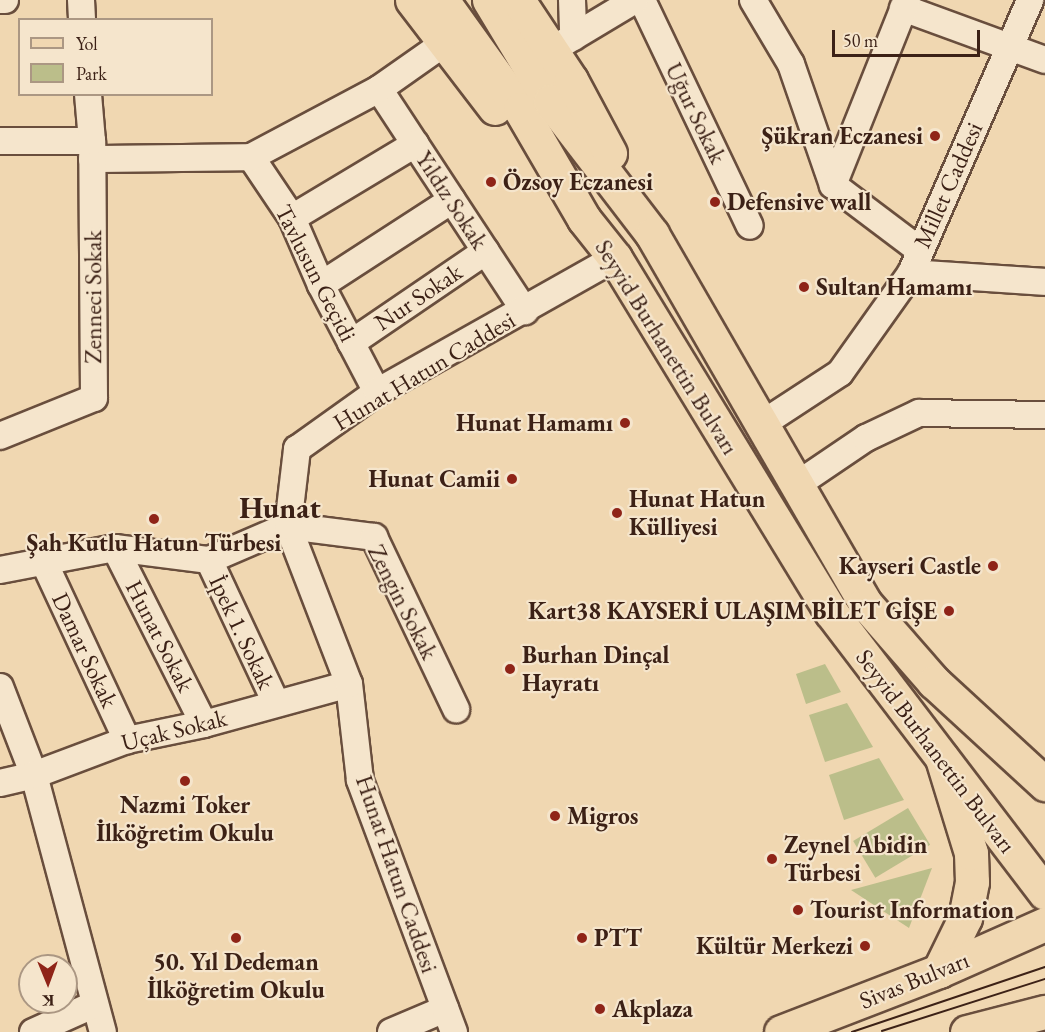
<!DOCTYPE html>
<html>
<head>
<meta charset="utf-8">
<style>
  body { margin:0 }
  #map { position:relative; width:1045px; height:1032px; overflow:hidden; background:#f0d7b1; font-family:"EB Garamond",serif }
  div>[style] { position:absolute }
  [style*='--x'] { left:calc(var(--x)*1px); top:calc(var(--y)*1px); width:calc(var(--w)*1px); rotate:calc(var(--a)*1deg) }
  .green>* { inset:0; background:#bbbe8a; transform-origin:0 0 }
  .roads { filter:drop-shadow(2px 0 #694e3d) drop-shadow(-2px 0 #694e3d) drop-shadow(0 2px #694e3d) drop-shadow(0 -2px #694e3d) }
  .minor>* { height:26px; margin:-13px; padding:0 13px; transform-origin:13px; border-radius:13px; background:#f5e5cc }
  .major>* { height:33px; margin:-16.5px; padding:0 16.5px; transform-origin:16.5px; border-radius:16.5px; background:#f0d7b1 }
  .highway>* { height:33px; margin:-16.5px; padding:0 16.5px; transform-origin:16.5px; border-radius:16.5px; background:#f0d7b1 }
  .tram>* { height:1.5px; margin:-0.75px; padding:0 0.75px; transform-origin:0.75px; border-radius:0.75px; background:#3c2116 }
  .dots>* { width:16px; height:16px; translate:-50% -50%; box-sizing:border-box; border:3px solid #f5e5cc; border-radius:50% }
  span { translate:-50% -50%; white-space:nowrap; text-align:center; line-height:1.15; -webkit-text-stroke:4.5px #f5e5cc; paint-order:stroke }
  .street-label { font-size:24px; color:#3c2116 }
  .poi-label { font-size:24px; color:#3c2116; font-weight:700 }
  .right { translate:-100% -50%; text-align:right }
  .left { translate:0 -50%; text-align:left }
  .district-label { font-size:30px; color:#3c2116; font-weight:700 }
  .legend { position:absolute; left:18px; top:18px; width:195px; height:78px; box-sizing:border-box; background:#f5e5cc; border:2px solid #ab9783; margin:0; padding:8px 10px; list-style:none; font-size:18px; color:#3c2116 }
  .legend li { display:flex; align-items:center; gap:12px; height:30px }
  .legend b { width:30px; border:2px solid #ab9783 }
  .north { position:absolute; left:18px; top:954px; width:60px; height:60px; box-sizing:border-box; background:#f5e5cc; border:2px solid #ab9783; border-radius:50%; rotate:179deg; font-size:16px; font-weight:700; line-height:24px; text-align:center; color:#3c2116 }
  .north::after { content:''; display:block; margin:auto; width:21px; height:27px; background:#8f2418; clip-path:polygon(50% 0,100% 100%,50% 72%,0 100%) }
  .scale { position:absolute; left:832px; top:30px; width:148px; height:27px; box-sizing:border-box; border:3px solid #3c2116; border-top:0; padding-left:8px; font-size:18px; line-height:21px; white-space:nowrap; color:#3c2116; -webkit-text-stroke:4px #f5e5cc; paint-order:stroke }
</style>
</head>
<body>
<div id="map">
  <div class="green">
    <i style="clip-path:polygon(825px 664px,841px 692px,806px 704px,796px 674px)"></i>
    <i style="clip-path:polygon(847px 703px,873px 747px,825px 762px,809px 715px)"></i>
    <i style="clip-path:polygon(879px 758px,904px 800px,844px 820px,829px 775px)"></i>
    <i style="left:908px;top:808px;width:43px;height:64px;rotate:59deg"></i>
    <i style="clip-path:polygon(932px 868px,909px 928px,851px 890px)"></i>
  </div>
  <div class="roads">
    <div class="minor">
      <i style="--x:0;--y:0;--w:5;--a:0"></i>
      <i style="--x:81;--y:0;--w:20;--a:87"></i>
      <i style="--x:572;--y:0;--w:37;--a:88"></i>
      <i style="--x:642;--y:0;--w:250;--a:64.5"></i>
      <i style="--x:753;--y:0;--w:74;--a:59.3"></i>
      <i style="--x:791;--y:64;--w:128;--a:70.9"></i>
      <i style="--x:833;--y:185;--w:106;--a:37"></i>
      <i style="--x:903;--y:8;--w:151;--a:20.1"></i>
      <i style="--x:550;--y:51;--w:99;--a:-31"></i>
      <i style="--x:379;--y:89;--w:266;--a:56.7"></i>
      <i style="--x:0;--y:141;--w:92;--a:0"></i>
      <i style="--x:251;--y:157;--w:73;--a:56.1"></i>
      <i style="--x:292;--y:218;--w:73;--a:66.6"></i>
      <i style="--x:321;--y:285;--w:121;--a:62.4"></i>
      <i style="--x:92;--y:159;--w:159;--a:-0.7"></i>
      <i style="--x:251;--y:157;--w:145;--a:-28"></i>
      <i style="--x:379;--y:89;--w:78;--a:-35.1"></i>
      <i style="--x:833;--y:185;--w:199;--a:-68.2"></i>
      <i style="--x:292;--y:218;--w:144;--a:-31"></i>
      <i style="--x:911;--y:273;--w:134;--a:3.8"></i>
      <i style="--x:321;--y:285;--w:156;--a:-33"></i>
      <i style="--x:351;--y:343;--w:163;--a:-34.3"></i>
      <i style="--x:762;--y:424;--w:93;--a:-33.2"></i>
      <i style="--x:840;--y:373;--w:123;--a:-54.6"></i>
      <i style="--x:911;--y:273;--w:298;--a:-66.4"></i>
      <i style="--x:0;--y:436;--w:101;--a:-22"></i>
      <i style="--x:94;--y:398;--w:257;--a:-90.4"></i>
      <i style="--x:92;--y:141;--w:47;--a:-94.9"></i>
      <i style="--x:795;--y:486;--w:86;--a:-34.1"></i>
      <i style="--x:866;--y:438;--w:59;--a:-25.3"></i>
      <i style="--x:919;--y:413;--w:126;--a:0.9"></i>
      <i style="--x:288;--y:526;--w:87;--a:7.3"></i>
      <i style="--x:374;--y:537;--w:191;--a:64.5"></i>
      <i style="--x:115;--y:548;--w:197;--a:63.2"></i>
      <i style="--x:43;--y:560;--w:199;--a:65"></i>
      <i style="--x:209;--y:560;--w:158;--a:64.9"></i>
      <i style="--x:0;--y:570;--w:117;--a:-10.8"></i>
      <i style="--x:115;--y:548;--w:95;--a:7.3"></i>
      <i style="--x:209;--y:560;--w:86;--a:-23.3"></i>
      <i style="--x:0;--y:687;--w:94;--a:68.9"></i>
      <i style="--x:34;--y:775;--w:266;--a:75"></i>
      <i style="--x:0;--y:783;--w:35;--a:-13"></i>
      <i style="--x:34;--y:775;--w:99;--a:-20.6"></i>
      <i style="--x:127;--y:740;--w:79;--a:-11.7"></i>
      <i style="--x:204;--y:724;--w:150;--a:-15.4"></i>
      <i style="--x:33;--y:1032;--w:66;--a:-24.2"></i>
      <i style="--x:391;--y:1032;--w:59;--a:-23.1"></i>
      <i style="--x:454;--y:1032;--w:269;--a:-110.5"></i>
      <i style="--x:360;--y:780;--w:97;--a:-96.5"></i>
      <i style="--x:349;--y:684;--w:169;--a:-111.1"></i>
      <i style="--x:288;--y:526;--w:78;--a:-83.3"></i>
      <i style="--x:297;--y:449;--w:98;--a:-35.5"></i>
      <i style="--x:377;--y:392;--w:273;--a:-29.4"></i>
    </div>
    <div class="major">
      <i style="--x:412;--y:0;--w:136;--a:52.5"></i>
      <i style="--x:442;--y:0;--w:134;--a:54.4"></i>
      <i style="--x:520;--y:109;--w:127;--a:59.8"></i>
      <i style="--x:584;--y:219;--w:50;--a:51.5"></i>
      <i style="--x:615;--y:258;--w:415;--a:58.6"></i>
      <i style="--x:831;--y:612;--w:353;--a:52.7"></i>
      <i style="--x:489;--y:0;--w:118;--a:58.9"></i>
      <i style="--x:550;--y:101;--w:168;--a:52.5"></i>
      <i style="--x:652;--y:234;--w:426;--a:60"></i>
      <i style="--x:865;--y:603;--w:105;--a:48.9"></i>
      <i style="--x:934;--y:682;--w:151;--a:42.6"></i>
      <i style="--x:518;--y:0;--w:96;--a:56.5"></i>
      <i style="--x:571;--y:80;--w:83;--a:61.9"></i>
    </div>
    <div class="highway">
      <i style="--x:939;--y:971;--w:59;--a:-63.9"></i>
      <i style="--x:965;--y:918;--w:37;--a:-79"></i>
      <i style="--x:972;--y:882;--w:29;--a:-92"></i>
      <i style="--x:971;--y:853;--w:99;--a:-107"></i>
      <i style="--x:781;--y:1032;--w:169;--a:-21.1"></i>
      <i style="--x:939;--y:971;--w:116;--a:-23.9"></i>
      <i style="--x:967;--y:1032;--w:81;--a:-14.4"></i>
    </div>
  </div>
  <div class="tram">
    <i style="--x:882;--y:1031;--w:171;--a:-17.7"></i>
    <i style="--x:852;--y:1032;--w:204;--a:-18.6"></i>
  </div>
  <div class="dots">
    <i style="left:935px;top:136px;background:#8f2418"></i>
    <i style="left:491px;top:182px;background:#8f2418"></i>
    <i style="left:715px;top:202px;background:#8f2418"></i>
    <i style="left:804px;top:287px;background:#8f2418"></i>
    <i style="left:625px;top:423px;background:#8f2418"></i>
    <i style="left:512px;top:479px;background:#8f2418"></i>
    <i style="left:617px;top:513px;background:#8f2418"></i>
    <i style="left:154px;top:519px;background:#8f2418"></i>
    <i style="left:993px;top:566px;background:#8f2418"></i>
    <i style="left:949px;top:611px;background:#8f2418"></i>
    <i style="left:510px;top:669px;background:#8f2418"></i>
    <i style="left:185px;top:781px;background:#8f2418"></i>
    <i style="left:555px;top:816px;background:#8f2418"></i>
    <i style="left:772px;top:859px;background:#8f2418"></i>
    <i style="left:798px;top:910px;background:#8f2418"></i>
    <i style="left:236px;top:938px;background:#8f2418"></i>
    <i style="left:582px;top:938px;background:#8f2418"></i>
    <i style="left:865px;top:946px;background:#8f2418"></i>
    <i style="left:600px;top:1009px;background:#8f2418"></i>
  </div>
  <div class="street-label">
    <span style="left:696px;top:113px;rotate:64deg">Uğur Sokak</span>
    <span style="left:948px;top:185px;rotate:-66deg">Millet Caddesi</span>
    <span style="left:452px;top:200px;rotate:57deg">Yıldız Sokak</span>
    <span style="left:316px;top:273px;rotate:63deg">Tavlusun Geçidi</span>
    <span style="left:93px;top:297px;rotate:-90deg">Zenneci Sokak</span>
    <span style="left:418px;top:297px;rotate:-34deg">Nur Sokak</span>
    <span style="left:667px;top:347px;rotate:58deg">Seyyid Burhanettin Bulvarı</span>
    <span style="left:424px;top:371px;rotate:-31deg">Hunat Hatun Caddesi</span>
    <span style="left:403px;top:602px;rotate:63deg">Zengin Sokak</span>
    <span style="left:242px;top:632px;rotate:65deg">İpek 1. Sokak</span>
    <span style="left:160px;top:636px;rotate:63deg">Hunat Sokak</span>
    <span style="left:85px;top:650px;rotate:65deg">Damar Sokak</span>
    <span style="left:174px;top:730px;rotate:-14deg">Uçak Sokak</span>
    <span style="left:936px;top:751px;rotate:53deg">Seyyid Burhanettin Bulvarı</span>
    <span style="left:397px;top:874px;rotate:71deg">Hunat Hatun Caddesi</span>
    <span style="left:914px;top:980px;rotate:-22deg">Sivas Bulvarı</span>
  </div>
  <div class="poi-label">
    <span class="right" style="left:923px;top:136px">Şükran Eczanesi</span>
    <span class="left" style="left:503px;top:182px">Özsoy Eczanesi</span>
    <span class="left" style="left:727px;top:202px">Defensive wall</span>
    <span class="left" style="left:816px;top:287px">Sultan Hamamı</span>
    <span class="right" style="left:613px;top:423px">Hunat Hamamı</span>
    <span class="right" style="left:500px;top:479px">Hunat Camii</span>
    <span class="left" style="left:629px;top:513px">Hunat Hatun<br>Külliyesi</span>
    <span style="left:154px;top:543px">Şah Kutlu Hatun Türbesi</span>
    <span class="right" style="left:981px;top:566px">Kayseri Castle</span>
    <span class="right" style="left:937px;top:611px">Kart38 KAYSERİ ULAŞIM BİLET GİŞE</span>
    <span class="left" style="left:522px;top:669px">Burhan Dinçal<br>Hayratı</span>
    <span style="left:185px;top:819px">Nazmi Toker<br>İlköğretim Okulu</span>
    <span class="left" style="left:567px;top:816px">Migros</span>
    <span class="left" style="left:784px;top:859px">Zeynel Abidin<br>Türbesi</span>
    <span class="left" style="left:810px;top:910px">Tourist Information</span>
    <span class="left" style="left:594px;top:938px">PTT</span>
    <span class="right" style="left:853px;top:946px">Kültür Merkezi</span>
    <span style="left:236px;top:976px">50. Yıl Dedeman<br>İlköğretim Okulu</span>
    <span class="left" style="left:612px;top:1009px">Akplaza</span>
  </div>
  <div class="district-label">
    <span style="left:280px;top:508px">Hunat</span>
  </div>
  <ul class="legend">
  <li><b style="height:8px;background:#f0d7b1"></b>Yol</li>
  <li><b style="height:16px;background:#bbbe8a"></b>Park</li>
  </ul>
  <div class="north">K</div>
  <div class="scale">50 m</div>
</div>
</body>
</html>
